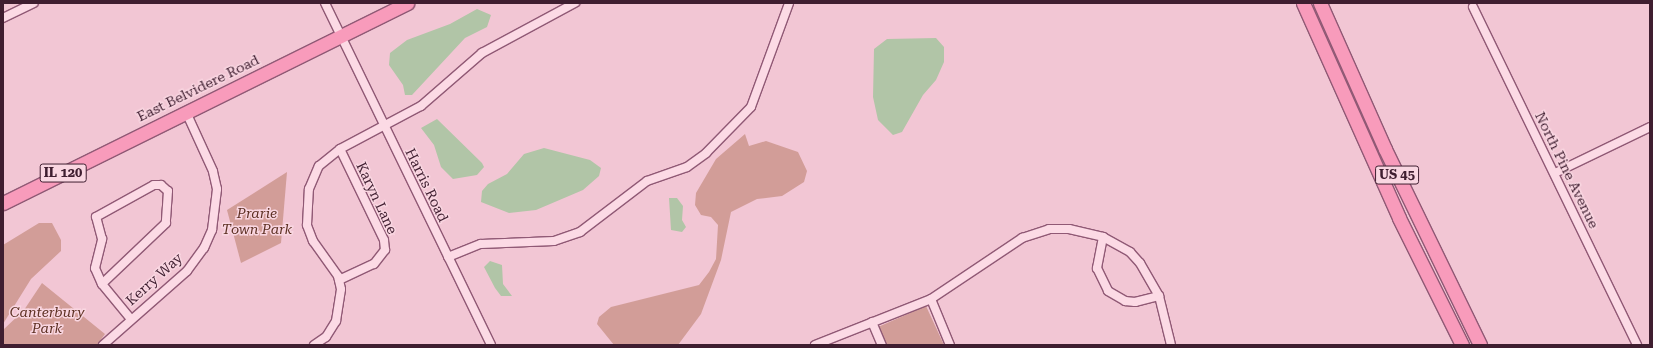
<!DOCTYPE html>
<html>
<head>
<meta charset="utf-8">
<style>
  body { margin:0 }
  #map { position:relative; width:1653px; height:348px; overflow:hidden; background:#f2c6d4; font-family:"Roboto Serif",serif }
  div>[style] { position:absolute }
  [style*='--x'] { left:calc(var(--x)*1px); top:calc(var(--y)*1px); width:calc(var(--w)*1px); rotate:calc(var(--a)*1deg) }
  .green>* { inset:0; background:#d29d98 }
  .water>* { inset:0; background:#b1c5a7 }
  .roads { filter:drop-shadow(1px 0 #905975) drop-shadow(-1px 0 #905975) drop-shadow(0 1px #905975) drop-shadow(0 -1px #905975) }
  .street>* { height:8px; margin:-4px; padding:0 4px; transform-origin:4px; border-radius:4px; background:#fcdae5 }
  .primary>* { height:13px; margin:-6.5px; padding:0 6.5px; transform-origin:6.5px; border-radius:6.5px; background:#f89bbb }
  span { translate:-50% -50%; white-space:nowrap; text-align:center; line-height:1.15; -webkit-text-stroke:3px #f9d6e1; paint-order:stroke }
  .shield-label span { padding:1px 3px; background:#f9d6e1; border:1px solid; border-radius:3px; -webkit-text-stroke-width:0 }
  .shield-label { font-size:13px; color:#3f1e30; font-weight:700 }
  .street-label { font-size:14px; color:#3f1e30 }
  .park-label { font-size:14px; color:#5d3023; font-style:italic }
  .frame { position:absolute; inset:0; border:4px solid #3f1e30; pointer-events:none }
</style>
</head>
<body>
<div id="map">
  <div class="green">
    <i style="clip-path:polygon(745px 134px,749px 146px,766px 141px,798px 152px,807px 171px,804px 182px,782px 196px,757px 199px,731px 212px,721px 260px,701px 314px,678px 345px,614px 345px,597px 324px,599px 317px,611px 307px,699px 285px,709px 272px,716px 259px,718px 225px,711px 217px,701px 215px,695px 205px,696px 193px,716px 159px)"></i>
    <i style="clip-path:polygon(287px 172px,281px 243px,241px 263px,227px 210px)"></i>
    <i style="clip-path:polygon(39px 223px,52px 223px,61px 240px,61px 251px,31px 279px,3px 324px,3px 245px)"></i>
    <i style="clip-path:polygon(42px 283px,105px 334px,97px 345px,3px 345px,3px 330px,24px 310px)"></i>
    <i style="clip-path:polygon(926px 306px,944px 345px,887px 345px,878px 327px)"></i>
  </div>
  <div class="water">
    <i style="clip-path:polygon(477px 9px,491px 15px,487px 27px,465px 38px,412px 95px,405px 95px,403px 85px,389px 65px,390px 53px,407px 40px,450px 24px)"></i>
    <i style="clip-path:polygon(936px 38px,944px 47px,944px 62px,936px 80px,923px 95px,902px 132px,893px 135px,878px 120px,873px 97px,874px 49px,887px 39px)"></i>
    <i style="clip-path:polygon(437px 119px,482px 163px,484px 167px,477px 175px,453px 179px,441px 167px,434px 145px,421px 128px)"></i>
    <i style="clip-path:polygon(544px 148px,590px 160px,601px 168px,599px 176px,583px 190px,536px 210px,509px 213px,481px 202px,482px 191px,488px 184px,507px 174px,524px 154px)"></i>
    <i style="clip-path:polygon(669px 198px,677px 198px,683px 206px,682px 220px,686px 227px,682px 232px,671px 230px)"></i>
    <i style="clip-path:polygon(490px 261px,502px 265px,503px 284px,512px 296px,501px 296px,495px 288px,484px 267px)"></i>
  </div>
  <div class="roads">
    <div class="street">
      <i style="--x:325;--y:3;--w:380;--a:64.1"></i>
      <i style="--x:1473;--y:7;--w:376;--a:64.1"></i>
      <i style="--x:3;--y:18;--w:34;--a:-26"></i>
      <i style="--x:1555;--y:173;--w:106;--a:-25.8"></i>
      <i style="--x:154;--y:185;--w:7;--a:0"></i>
      <i style="--x:161;--y:185;--w:9;--a:41"></i>
      <i style="--x:168;--y:191;--w:32;--a:94"></i>
      <i style="--x:166;--y:223;--w:88;--a:136.4"></i>
      <i style="--x:102;--y:284;--w:17;--a:-114"></i>
      <i style="--x:95;--y:268;--w:30;--a:-76"></i>
      <i style="--x:102;--y:239;--w:23;--a:-105"></i>
      <i style="--x:96;--y:217;--w:66;--a:-28.9"></i>
      <i style="--x:1103;--y:237;--w:32;--a:101"></i>
      <i style="--x:1097;--y:268;--w:25;--a:64"></i>
      <i style="--x:1108;--y:291;--w:20;--a:30"></i>
      <i style="--x:1125;--y:301;--w:10;--a:6"></i>
      <i style="--x:1135;--y:302;--w:25;--a:-14"></i>
      <i style="--x:448;--y:257;--w:35;--a:-22"></i>
      <i style="--x:481;--y:244;--w:73;--a:-2.4"></i>
      <i style="--x:554;--y:241;--w:28;--a:-19"></i>
      <i style="--x:580;--y:232;--w:84;--a:-37.3"></i>
      <i style="--x:647;--y:181;--w:42;--a:-19.3"></i>
      <i style="--x:687;--y:167;--w:24;--a:-36"></i>
      <i style="--x:706;--y:153;--w:64;--a:-45.6"></i>
      <i style="--x:751;--y:107;--w:111;--a:-69.9"></i>
      <i style="--x:339;--y:280;--w:38;--a:-25"></i>
      <i style="--x:374;--y:264;--w:18;--a:-52"></i>
      <i style="--x:385;--y:250;--w:10;--a:-96"></i>
      <i style="--x:384;--y:240;--w:101;--a:-115.8"></i>
      <i style="--x:102;--y:284;--w:44;--a:50.5"></i>
      <i style="--x:931;--y:299;--w:50;--a:67.6"></i>
      <i style="--x:872;--y:322;--w:25;--a:67"></i>
      <i style="--x:103;--y:345;--w:112;--a:-41.4"></i>
      <i style="--x:187;--y:271;--w:29;--a:-54"></i>
      <i style="--x:204;--y:248;--w:20;--a:-66"></i>
      <i style="--x:212;--y:230;--w:41;--a:-83"></i>
      <i style="--x:217;--y:189;--w:18;--a:-103"></i>
      <i style="--x:213;--y:171;--w:65;--a:-114.6"></i>
      <i style="--x:314;--y:345;--w:14;--a:-34"></i>
      <i style="--x:326;--y:337;--w:19;--a:-58"></i>
      <i style="--x:336;--y:321;--w:32;--a:-81"></i>
      <i style="--x:341;--y:289;--w:13;--a:-103"></i>
      <i style="--x:338;--y:276;--w:43;--a:-125.5"></i>
      <i style="--x:313;--y:241;--w:17;--a:-111"></i>
      <i style="--x:307;--y:225;--w:36;--a:-87"></i>
      <i style="--x:309;--y:189;--w:25;--a:-67"></i>
      <i style="--x:319;--y:166;--w:27;--a:-39"></i>
      <i style="--x:340;--y:149;--w:92;--a:-28"></i>
      <i style="--x:421;--y:106;--w:81;--a:-41"></i>
      <i style="--x:482;--y:53;--w:106;--a:-28.3"></i>
      <i style="--x:815;--y:345;--w:125;--a:-21.6"></i>
      <i style="--x:931;--y:299;--w:110;--a:-33.8"></i>
      <i style="--x:1022;--y:238;--w:28;--a:-18"></i>
      <i style="--x:1049;--y:229;--w:20;--a:0"></i>
      <i style="--x:1069;--y:229;--w:35;--a:13"></i>
      <i style="--x:1103;--y:237;--w:31;--a:29"></i>
      <i style="--x:1130;--y:252;--w:15;--a:48"></i>
      <i style="--x:1140;--y:263;--w:38;--a:60"></i>
      <i style="--x:1159;--y:296;--w:50;--a:76.2"></i>
    </div>
    <div class="primary">
      <i style="--x:1303;--y:3;--w:235;--a:65.9"></i>
      <i style="--x:1399;--y:218;--w:142;--a:63.6"></i>
      <i style="--x:1320;--y:3;--w:160;--a:66"></i>
      <i style="--x:1385;--y:149;--w:218;--a:64.1"></i>
      <i style="--x:3;--y:203;--w:451;--a:-26.3"></i>
    </div>
  </div>
  <div class="shield-label">
    <span style="left:63px;top:173px">IL 120</span>
    <span style="left:1397px;top:175px">US 45</span>
  </div>
  <div class="street-label">
    <span style="left:198px;top:88px;rotate:-26deg">East Belvidere Road</span>
    <span style="left:1567px;top:170px;rotate:64deg">North Pine Avenue</span>
    <span style="left:427px;top:185px;rotate:64deg">Harris Road</span>
    <span style="left:377px;top:198px;rotate:65deg">Karyn Lane</span>
    <span style="left:154px;top:279px;rotate:-42deg">Kerry Way</span>
  </div>
  <div class="park-label">
    <span style="left:257px;top:221px">Prarie<br>Town Park</span>
    <span style="left:47px;top:320px">Canterbury<br>Park</span>
  </div>
  <div class="frame"></div>
</div>
</body>
</html>
